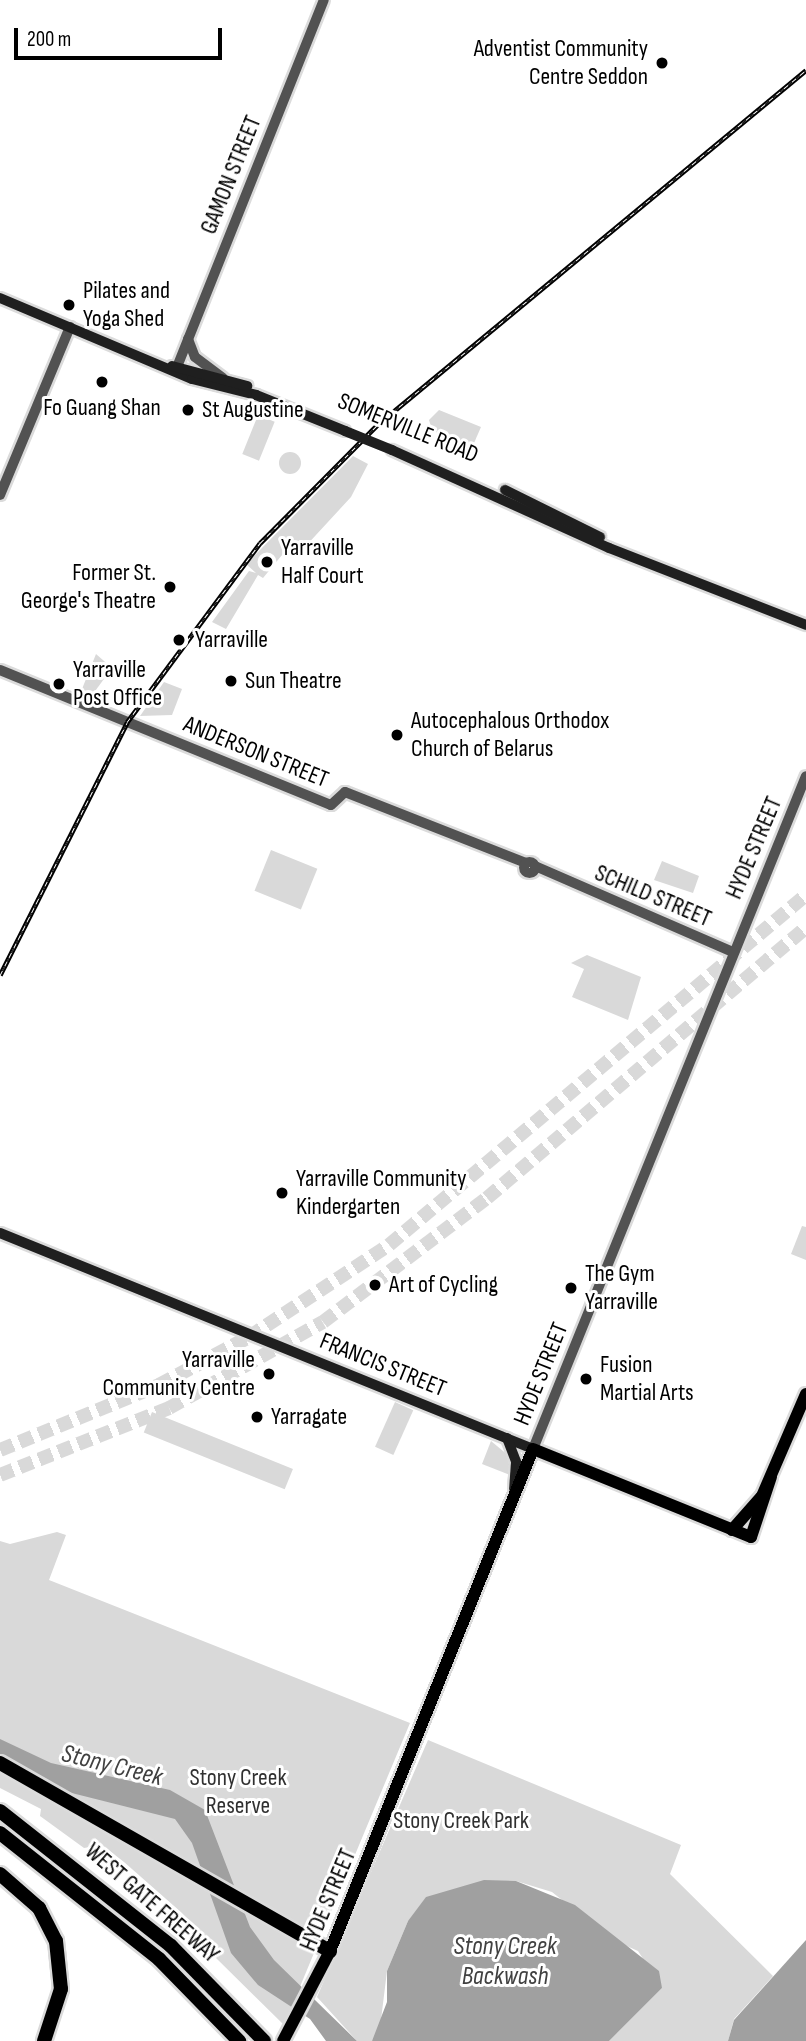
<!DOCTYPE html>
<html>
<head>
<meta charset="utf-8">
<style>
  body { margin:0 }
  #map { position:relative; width:806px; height:2041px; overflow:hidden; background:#fff; font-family:"Sofia Sans Condensed",sans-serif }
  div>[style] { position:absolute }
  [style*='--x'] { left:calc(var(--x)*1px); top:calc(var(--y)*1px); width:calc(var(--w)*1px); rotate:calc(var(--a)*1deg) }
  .green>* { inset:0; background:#d9d9d9; transform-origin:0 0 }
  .round { border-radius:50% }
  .water>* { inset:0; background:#a0a0a0 }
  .motorway-tunnel>* { height:14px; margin-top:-7px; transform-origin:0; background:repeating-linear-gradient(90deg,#d9d9d9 0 14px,transparent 0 21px) }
  .roads { filter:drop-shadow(2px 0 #dbdbdb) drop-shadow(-2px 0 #dbdbdb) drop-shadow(0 2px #dbdbdb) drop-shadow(0 -2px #dbdbdb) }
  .tertiary>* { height:10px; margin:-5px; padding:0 5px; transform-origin:5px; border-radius:5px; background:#525252 }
  .tertiary>.ring { margin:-5px; padding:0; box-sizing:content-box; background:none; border:10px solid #525252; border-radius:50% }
  .secondary>* { height:10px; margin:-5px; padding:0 5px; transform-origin:5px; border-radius:5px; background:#1f1f1f }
  .primary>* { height:12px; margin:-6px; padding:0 6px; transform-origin:6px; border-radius:6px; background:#000 }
  .motorway>* { height:14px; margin:-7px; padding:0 7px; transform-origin:7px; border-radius:7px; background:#000 }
  .rail>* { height:4.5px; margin-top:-2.25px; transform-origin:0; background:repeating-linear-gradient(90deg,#fff 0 5px,#000 0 10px); box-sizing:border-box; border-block:2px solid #000 }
  .secondary-bridge>* { height:10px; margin:-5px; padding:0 5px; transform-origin:5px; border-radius:5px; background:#1f1f1f }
  .dots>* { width:19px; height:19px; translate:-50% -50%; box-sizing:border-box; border:4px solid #fff; border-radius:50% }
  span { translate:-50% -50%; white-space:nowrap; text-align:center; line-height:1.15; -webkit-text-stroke:6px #fff; paint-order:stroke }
  .poi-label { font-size:24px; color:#000 }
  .right { translate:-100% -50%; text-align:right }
  .left { translate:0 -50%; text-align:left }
  .street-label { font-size:24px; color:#000 }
  .park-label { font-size:24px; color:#303030 }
  .water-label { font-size:26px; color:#414141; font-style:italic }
  .scale { position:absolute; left:14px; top:28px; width:208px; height:32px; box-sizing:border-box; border:4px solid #000; border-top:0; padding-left:9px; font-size:21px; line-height:24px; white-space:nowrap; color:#000; -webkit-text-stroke:5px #fff; paint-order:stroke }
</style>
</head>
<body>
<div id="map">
  <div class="green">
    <i style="clip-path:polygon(439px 410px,481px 427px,471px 450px,432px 430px,429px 420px)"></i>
    <i style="left:258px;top:415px;width:18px;height:42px;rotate:22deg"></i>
    <i class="round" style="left:279px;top:452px;width:22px;height:22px"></i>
    <i style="clip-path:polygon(353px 456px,368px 464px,351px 497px,304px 548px,292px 543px,263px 578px,258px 575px,226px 629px,212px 622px,249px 571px,256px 573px,246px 564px)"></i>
    <i style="clip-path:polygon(96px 654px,112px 668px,90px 698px,80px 694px)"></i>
    <i style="clip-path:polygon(164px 682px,182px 689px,172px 715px,140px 716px)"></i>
    <i style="left:271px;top:850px;width:50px;height:44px;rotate:22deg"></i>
    <i style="clip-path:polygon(662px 861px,699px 876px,693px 893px,654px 880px)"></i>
    <i style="clip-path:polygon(587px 955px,641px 977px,628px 1020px,572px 997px,584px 969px,571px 963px)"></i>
    <i style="clip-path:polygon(802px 1226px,806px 1227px,806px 1260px,791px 1254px)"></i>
    <i style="left:395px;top:1402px;width:20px;height:49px;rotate:24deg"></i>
    <i style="left:152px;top:1412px;width:152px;height:22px;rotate:22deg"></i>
    <i style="clip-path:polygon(491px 1441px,509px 1456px,510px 1475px,482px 1464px)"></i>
    <i style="clip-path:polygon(57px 1532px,66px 1535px,49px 1580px,410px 1723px,284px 2025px,216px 1958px,182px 1913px,124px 1862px,102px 1845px,84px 1848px,40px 1816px,41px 1809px,0 1788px,0 1541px,10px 1544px)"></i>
    <i style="clip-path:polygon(428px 1740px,681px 1845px,670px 1874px,773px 1976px,734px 2019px,728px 2041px,609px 2041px,662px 1988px,638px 1951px,611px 1939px,552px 1892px,516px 1881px,408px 1921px,387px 1971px,380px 2028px,372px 2041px,357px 2041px,317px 1997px)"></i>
  </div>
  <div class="water">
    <i style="clip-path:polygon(0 1739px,51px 1763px,170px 1790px,205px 1810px,250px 1927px,274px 1960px,357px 2041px,326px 2041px,310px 2019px,258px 1985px,231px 1953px,192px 1843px,175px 1819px,32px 1783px,0 1762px)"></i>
    <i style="clip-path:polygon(484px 1880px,516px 1881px,575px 1905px,659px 1971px,662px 1988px,609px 2041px,372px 2041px,387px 2002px,387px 1971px,408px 1921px,426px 1897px)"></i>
    <i style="clip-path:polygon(806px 1940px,806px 2041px,728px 2041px,734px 2020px)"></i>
  </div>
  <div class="motorway-tunnel">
    <i style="--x:0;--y:1450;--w:172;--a:-22.2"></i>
    <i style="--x:159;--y:1385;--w:102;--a:-28.1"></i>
    <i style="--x:249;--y:1337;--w:168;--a:-33.3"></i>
    <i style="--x:389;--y:1245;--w:544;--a:-40.01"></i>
    <i style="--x:0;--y:1475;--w:182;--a:-21.6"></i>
    <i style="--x:169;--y:1408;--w:176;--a:-29.2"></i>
    <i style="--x:323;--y:1322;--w:206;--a:-37.1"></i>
    <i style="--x:487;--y:1198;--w:419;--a:-40.3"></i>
  </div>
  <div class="roads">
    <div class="tertiary">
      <i style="--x:188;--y:339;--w:19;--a:69"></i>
      <i style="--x:195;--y:357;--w:35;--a:37"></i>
      <i style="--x:177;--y:367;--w:395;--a:-68.2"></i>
      <i style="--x:0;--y:495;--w:182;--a:-67.4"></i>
      <i style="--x:0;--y:670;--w:357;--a:22.2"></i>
      <i style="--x:331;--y:805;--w:19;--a:-43"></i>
      <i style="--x:345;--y:792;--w:194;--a:21.4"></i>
      <i class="ring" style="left:523.5px;top:861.5px;width:1px;height:1px"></i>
      <i style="--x:535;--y:866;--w:216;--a:23.5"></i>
      <i style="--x:533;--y:1449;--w:726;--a:-67.92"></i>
    </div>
    <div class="secondary">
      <i style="--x:0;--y:298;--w:208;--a:22.9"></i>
      <i style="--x:192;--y:379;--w:66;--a:14"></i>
      <i style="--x:256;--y:395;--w:96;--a:22"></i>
      <i style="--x:172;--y:366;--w:78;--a:14.9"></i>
      <i style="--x:392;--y:450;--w:238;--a:24.3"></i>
      <i style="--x:609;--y:548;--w:212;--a:21.3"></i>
      <i style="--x:505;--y:490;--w:106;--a:26.3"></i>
      <i style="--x:0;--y:1233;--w:575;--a:22.06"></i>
      <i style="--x:507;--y:1438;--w:26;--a:69"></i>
      <i style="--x:516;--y:1462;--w:27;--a:94"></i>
    </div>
    <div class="primary">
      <i style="--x:732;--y:1530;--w:45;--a:-48.6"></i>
      <i style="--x:762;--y:1496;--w:111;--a:-66.7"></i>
      <i style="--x:283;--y:2041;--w:102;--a:-62.4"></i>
      <i style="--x:330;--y:1951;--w:541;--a:-67.98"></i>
      <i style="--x:533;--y:1449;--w:235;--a:22"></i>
      <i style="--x:751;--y:1537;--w:63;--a:-71.6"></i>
    </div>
    <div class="motorway">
      <i style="--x:0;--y:1763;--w:380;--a:29.7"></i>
      <i style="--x:0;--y:1811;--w:218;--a:38.3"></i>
      <i style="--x:171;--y:1946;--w:133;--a:45.6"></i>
      <i style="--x:0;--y:1833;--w:203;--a:38.4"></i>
      <i style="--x:159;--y:1959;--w:115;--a:45.7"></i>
      <i style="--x:0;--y:1874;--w:52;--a:41.1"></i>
      <i style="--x:39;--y:1908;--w:37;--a:63"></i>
      <i style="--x:56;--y:1941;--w:48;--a:84.1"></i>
      <i style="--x:61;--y:1989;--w:55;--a:108.1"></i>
    </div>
  </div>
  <div class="rail">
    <i style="--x:0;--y:975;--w:283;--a:-63.3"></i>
    <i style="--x:127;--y:722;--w:223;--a:-53.4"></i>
    <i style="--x:260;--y:543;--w:165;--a:-45.2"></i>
    <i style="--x:376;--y:426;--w:558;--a:-39.62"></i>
  </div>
  <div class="secondary-bridge">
    <i style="--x:345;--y:431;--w:51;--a:22"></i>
  </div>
  <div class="dots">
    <i style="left:662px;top:63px;background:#000"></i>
    <i style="left:69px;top:305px;background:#000"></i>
    <i style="left:102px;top:382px;background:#000"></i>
    <i style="left:188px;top:410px;background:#000"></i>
    <i style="left:267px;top:562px;background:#000"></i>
    <i style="left:170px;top:587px;background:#000"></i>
    <i style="left:179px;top:640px;background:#000"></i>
    <i style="left:231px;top:681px;background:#000"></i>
    <i style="left:59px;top:684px;background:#000"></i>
    <i style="left:397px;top:735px;background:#000"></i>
    <i style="left:282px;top:1193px;background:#000"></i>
    <i style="left:375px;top:1285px;background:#000"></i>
    <i style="left:571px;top:1288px;background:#000"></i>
    <i style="left:269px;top:1374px;background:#000"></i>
    <i style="left:586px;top:1379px;background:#000"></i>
    <i style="left:257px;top:1417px;background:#000"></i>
  </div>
  <div class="poi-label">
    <span class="right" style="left:648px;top:63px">Adventist Community<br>Centre Seddon</span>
    <span class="left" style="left:83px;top:305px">Pilates and<br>Yoga Shed</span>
    <span style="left:102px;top:408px">Fo Guang Shan</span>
    <span class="left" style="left:202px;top:410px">St Augustine</span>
    <span class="left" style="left:281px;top:562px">Yarraville<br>Half Court</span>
    <span class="right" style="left:156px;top:587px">Former St.<br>George's Theatre</span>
    <span class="left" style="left:195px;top:640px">Yarraville</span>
    <span class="left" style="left:73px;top:684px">Yarraville<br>Post Office</span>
    <span class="left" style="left:245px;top:681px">Sun Theatre</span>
    <span class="left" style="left:411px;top:735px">Autocephalous Orthodox<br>Church of Belarus</span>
    <span class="left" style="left:296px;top:1193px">Yarraville Community<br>Kindergarten</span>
    <span class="left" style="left:585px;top:1288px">The Gym<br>Yarraville</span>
    <span class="left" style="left:389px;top:1285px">Art of Cycling</span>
    <span class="right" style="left:255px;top:1374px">Yarraville<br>Community Centre</span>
    <span class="left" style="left:600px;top:1379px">Fusion<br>Martial Arts</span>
    <span class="left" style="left:271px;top:1417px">Yarragate</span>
  </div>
  <div class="street-label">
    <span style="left:231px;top:175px;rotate:-68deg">GAMON STREET</span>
    <span style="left:408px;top:428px;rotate:22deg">SOMERVILLE ROAD</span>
    <span style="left:256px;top:752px;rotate:22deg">ANDERSON STREET</span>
    <span style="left:754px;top:848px;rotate:-67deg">HYDE STREET</span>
    <span style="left:653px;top:896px;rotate:23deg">SCHILD STREET</span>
    <span style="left:383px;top:1365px;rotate:22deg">FRANCIS STREET</span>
    <span style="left:541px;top:1374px;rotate:-68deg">HYDE STREET</span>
    <span style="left:328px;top:1900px;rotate:-67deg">HYDE STREET</span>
    <span style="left:152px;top:1903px;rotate:41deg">WEST GATE FREEWAY</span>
  </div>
  <div class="park-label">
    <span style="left:238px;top:1792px">Stony Creek<br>Reserve</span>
    <span style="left:461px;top:1821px">Stony Creek Park</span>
  </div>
  <div class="water-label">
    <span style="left:112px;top:1766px;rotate:14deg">Stony Creek</span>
    <span style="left:505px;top:1962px">Stony Creek<br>Backwash</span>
  </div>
  <div class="scale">200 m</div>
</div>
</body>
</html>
